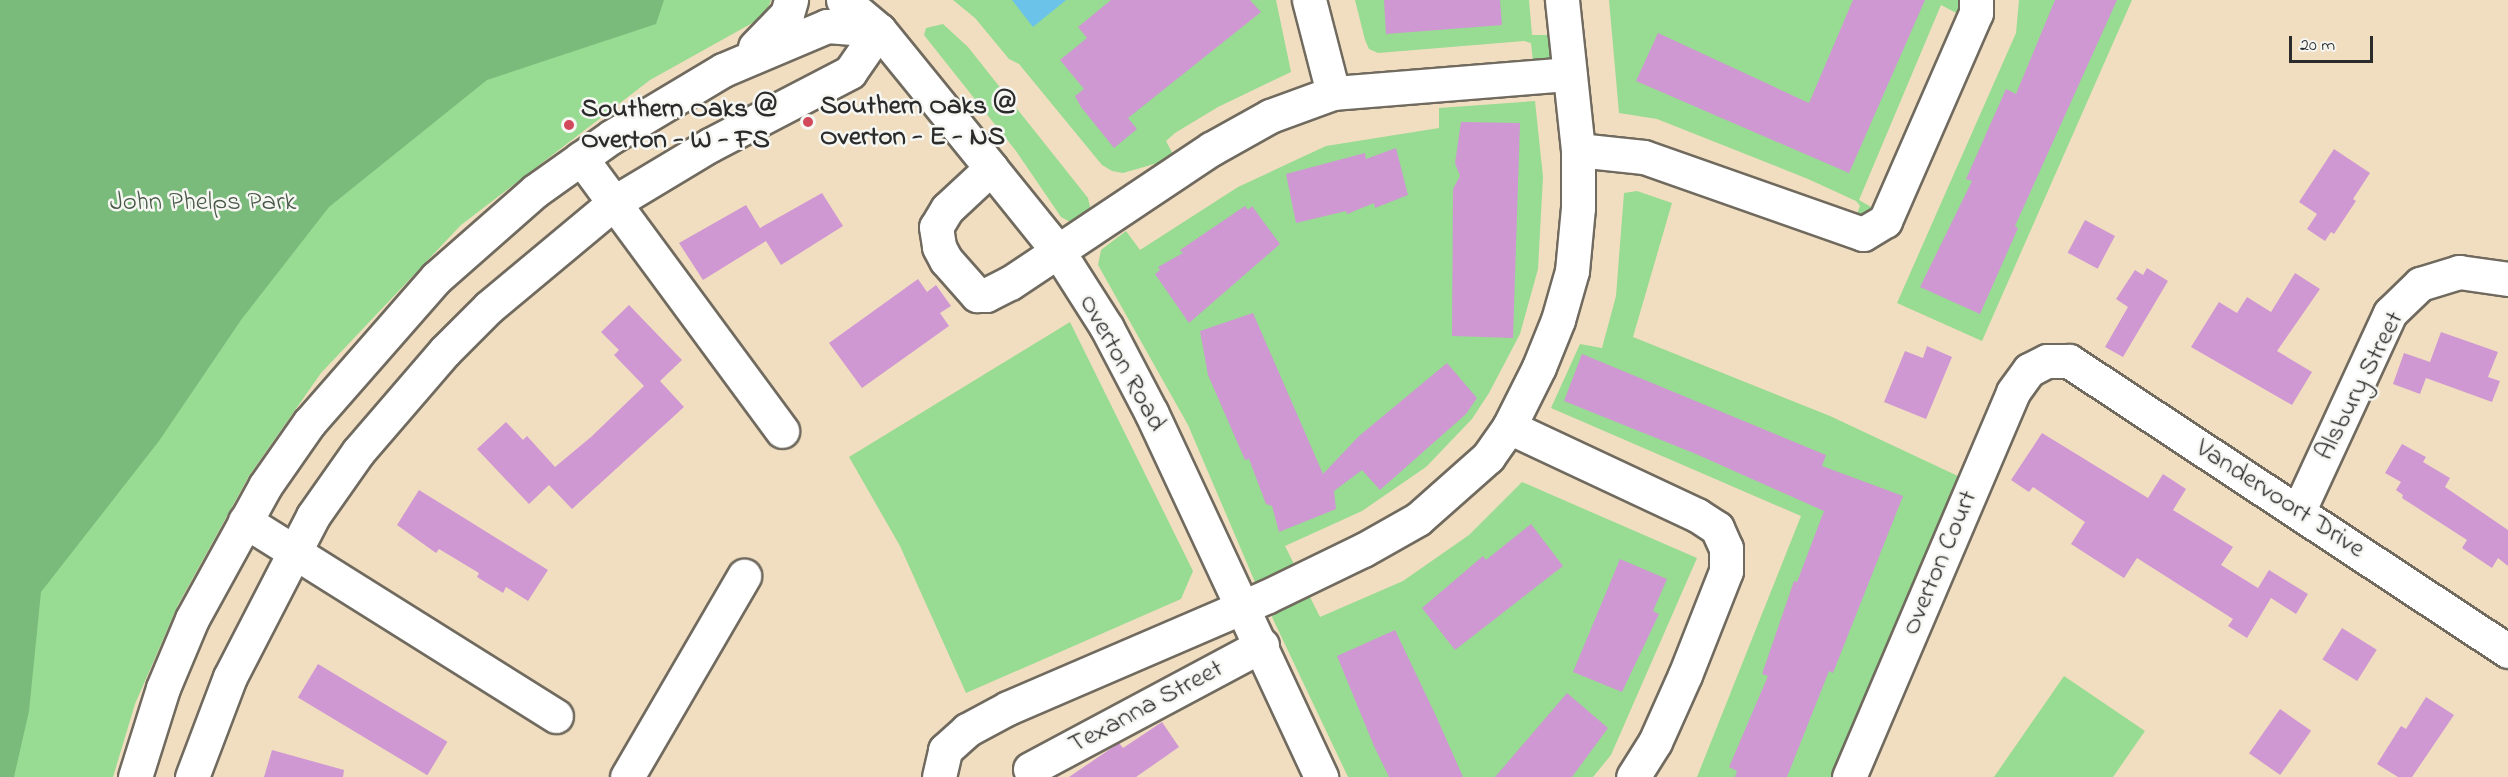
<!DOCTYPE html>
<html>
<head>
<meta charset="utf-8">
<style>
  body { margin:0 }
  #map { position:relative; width:2508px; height:777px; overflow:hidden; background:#f1dec0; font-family:"Indie Flower",sans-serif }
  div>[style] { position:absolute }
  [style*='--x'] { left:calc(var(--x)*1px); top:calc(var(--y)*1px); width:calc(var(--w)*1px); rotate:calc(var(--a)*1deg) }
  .green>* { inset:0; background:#98db92 }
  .forest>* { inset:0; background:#7abb7c }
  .water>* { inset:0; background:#6bc3e9 }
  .building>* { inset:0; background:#cf98d2; transform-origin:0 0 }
  .roads { filter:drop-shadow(2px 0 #706a5f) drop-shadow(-2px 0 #706a5f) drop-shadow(0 2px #706a5f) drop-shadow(0 -2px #706a5f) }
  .minor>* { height:33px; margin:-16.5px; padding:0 16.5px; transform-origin:16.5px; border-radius:16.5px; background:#fff }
  .dots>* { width:16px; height:16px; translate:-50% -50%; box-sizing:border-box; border:3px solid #f6f6f2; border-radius:50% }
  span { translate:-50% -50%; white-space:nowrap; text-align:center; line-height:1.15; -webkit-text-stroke:5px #f6f6f2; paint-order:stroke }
  .poi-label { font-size:27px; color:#2b2b2b; font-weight:700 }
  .left { translate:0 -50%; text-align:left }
  .park-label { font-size:27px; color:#465745 }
  .street-label { font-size:27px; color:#2b2b2b }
  .scale { position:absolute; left:2289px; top:36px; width:84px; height:27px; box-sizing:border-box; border:3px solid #2b2b2b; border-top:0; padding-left:8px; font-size:18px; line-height:21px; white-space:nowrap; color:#2b2b2b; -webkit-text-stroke:4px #f6f6f2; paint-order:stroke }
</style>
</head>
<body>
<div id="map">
  <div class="green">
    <i style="clip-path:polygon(0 0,771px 0,765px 16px,650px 80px,461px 225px,321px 373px,249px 476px,178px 605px,135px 704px,113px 777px,0 777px)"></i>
    <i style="clip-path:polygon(953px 0,1276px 0,1291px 72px,1218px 107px,1175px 133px,1166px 141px,1175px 158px,1123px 173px,1112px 171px,1102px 165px,1019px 64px,1009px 59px,975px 18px)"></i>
    <i style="clip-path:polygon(1355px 0,1529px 0,1532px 35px,1548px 35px,1555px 39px,1553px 57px,1533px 62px,1531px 43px,1524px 41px,1378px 53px,1369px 49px,1365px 40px)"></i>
    <i style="clip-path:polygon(1609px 0,1964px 0,1962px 16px,1941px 5px,1859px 200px,1878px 211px,1853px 224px,1860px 206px,1856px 201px,1808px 179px,1657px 119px,1619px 113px)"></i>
    <i style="clip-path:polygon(2019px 0,2132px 0,1982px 341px,1897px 303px,2016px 33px)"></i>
    <i style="clip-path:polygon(943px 24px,968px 47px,1088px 198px,1091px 211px,1074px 224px,1061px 217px,1016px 151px,924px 35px,926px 28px)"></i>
    <i style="clip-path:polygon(1535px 101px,1543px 177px,1538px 269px,1520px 334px,1489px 393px,1472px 419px,1426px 467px,1362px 511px,1285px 546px,1296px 568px,1264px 584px,1255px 582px,1188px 425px,1098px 265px,1101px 250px,1126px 231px,1140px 250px,1238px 187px,1326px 146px,1439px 128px,1439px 108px)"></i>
    <i style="clip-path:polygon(1637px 191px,1672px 203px,1633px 337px,1830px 416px,1960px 477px,1832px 777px,1697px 777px,1801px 516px,1551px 408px,1580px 344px,1602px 348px,1616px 296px,1624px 193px)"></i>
    <i style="clip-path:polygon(1070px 322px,1193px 571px,1181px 599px,966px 693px,900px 546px,849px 457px)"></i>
    <i style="clip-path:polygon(1522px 482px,1697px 558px,1611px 755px,1593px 777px,1348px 777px,1272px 617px,1276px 611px,1309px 595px,1320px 617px,1403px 581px,1469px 535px)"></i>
    <i style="clip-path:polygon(2064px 676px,2145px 731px,2113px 777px,1994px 777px)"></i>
  </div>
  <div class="forest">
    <i style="clip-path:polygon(0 0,664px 0,656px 24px,487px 80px,329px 207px,241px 320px,159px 441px,41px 592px,29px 711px,14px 777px,0 777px)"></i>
  </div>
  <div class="water">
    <i style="clip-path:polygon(1012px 0,1066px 0,1033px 27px)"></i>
  </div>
  <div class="building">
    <i style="clip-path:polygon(1111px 0,1250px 0,1261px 12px,1128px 118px,1137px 129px,1114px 148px,1081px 107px,1075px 96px,1084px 89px,1060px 60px,1087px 38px,1078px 27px)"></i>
    <i style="clip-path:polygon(1384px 0,1500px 0,1502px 25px,1386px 34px)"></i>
    <i style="clip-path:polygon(1853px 0,1925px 0,1849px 173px,1636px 81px,1658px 33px,1809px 103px)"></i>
    <i style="clip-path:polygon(2055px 0,2117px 0,2015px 226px,2018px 228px,1980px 314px,1920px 287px,1972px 181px,1966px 179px,2006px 89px,2016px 94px)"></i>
    <i style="clip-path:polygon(1461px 122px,1520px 123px,1513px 338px,1452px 336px,1453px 189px,1460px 176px,1455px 163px)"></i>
    <i style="clip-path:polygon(1396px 148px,1408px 195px,1375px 208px,1374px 203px,1347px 214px,1346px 211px,1296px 223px,1286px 174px,1365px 153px,1366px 159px)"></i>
    <i style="clip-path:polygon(2334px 149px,2370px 173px,2353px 199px,2356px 201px,2334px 234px,2331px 232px,2325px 241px,2307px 229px,2317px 214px,2299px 202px)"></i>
    <i style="clip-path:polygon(822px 193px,843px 226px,781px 265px,766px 241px,703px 280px,679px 243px,746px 205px,760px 228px)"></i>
    <i style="clip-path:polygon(1245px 206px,1248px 210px,1252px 206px,1280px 244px,1189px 323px,1155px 274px,1160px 270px,1158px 267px,1183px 253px,1180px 250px)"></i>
    <i style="left:2085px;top:220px;width:34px;height:37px;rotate:28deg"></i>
    <i style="clip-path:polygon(2147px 268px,2168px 281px,2123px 357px,2105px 347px,2128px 307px,2116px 299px,2135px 270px,2143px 275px)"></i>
    <i style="clip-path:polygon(2295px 273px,2320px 289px,2277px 351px,2312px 372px,2292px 405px,2191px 347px,2219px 302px,2237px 313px,2247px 297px,2271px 312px)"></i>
    <i style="clip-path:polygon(918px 279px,927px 292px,936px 285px,951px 306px,940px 313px,949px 326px,862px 388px,829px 343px)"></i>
    <i style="clip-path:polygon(629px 305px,682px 360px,660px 381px,684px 407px,572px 509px,549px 485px,529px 504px,477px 449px,506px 422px,523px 440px,527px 436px,555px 467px,591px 437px,644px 386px,614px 355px,619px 350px,601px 332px)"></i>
    <i style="clip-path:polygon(1253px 313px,1323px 474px,1359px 436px,1447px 363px,1477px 398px,1466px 414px,1380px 490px,1362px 470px,1334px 491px,1336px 509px,1279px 532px,1272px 506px,1266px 504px,1249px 459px,1245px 460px,1208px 375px,1200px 331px)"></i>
    <i style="clip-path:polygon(2441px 332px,2498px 352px,2488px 377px,2500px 381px,2492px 402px,2426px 378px,2420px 394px,2393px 384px,2404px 353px,2430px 362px)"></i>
    <i style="clip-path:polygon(1927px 346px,1952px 357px,1926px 419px,1884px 402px,1905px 351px,1923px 358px)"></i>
    <i style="clip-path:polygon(1582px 354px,1826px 455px,1822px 466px,1903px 496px,1833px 673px,1829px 671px,1787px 777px,1735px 777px,1737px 771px,1729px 767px,1768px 676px,1762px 674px,1794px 581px,1797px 582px,1824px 511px,1696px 454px,1564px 401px)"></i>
    <i style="clip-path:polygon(2042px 433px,2148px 498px,2163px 474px,2186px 489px,2173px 510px,2233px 547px,2221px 565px,2258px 588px,2269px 570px,2308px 594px,2296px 614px,2271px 598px,2247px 638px,2228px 626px,2233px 619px,2137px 558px,2124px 578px,2071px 544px,2085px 522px,2033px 487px,2029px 492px,2011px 480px)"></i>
    <i style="clip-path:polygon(2402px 444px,2426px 457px,2423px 462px,2450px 478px,2445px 487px,2508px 530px,2508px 566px,2498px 558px,2492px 568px,2462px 548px,2467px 540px,2402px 498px,2403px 495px,2396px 490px,2401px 482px,2385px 473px)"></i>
    <i style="clip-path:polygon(419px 490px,548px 570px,528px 601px,506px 587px,503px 593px,477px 577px,479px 573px,439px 549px,436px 553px,397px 525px)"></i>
    <i style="clip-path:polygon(1531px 524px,1563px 566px,1455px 650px,1422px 608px,1483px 556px,1486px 560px)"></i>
    <i style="clip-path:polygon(1620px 559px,1667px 579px,1653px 611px,1659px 614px,1622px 692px,1573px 672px)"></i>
    <i style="left:2342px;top:628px;width:41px;height:37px;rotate:32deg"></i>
    <i style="clip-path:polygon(1395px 630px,1436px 716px,1463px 777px,1389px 777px,1374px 746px,1337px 656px)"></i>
    <i style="left:318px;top:664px;width:151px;height:39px;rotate:31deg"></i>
    <i style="clip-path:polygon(1567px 693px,1608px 728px,1572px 777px,1495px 777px)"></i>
    <i style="clip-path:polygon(2426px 697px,2454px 715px,2412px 777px,2398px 777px,2377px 764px,2401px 726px,2406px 729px)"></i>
    <i style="left:2280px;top:709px;width:38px;height:54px;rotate:35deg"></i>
    <i style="clip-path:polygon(1162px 722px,1179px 747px,1136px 777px,1069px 777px,1119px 743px,1123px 748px)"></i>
    <i style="clip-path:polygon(272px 750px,344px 770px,343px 777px,264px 777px)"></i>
  </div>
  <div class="roads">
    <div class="minor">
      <i style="--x:843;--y:0;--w:47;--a:39.8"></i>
      <i style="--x:879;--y:30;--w:178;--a:50.9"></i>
      <i style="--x:991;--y:168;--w:107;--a:51.1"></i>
      <i style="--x:1058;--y:251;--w:91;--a:57.5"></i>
      <i style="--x:1107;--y:328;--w:95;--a:62.4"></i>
      <i style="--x:1151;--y:412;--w:403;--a:65"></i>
      <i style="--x:1309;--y:0;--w:96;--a:75.5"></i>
      <i style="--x:755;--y:47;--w:46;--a:-45.9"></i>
      <i style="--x:787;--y:14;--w:15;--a:-74"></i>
      <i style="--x:1578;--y:150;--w:66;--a:6.1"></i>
      <i style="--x:1644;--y:157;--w:232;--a:19.4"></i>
      <i style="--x:1863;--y:234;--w:26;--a:-31"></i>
      <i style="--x:1885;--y:221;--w:227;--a:-66.4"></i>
      <i style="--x:1976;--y:13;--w:13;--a:-90"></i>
      <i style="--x:581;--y:158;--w:339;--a:53.6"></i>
      <i style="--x:991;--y:168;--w:60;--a:137"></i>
      <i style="--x:947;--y:209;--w:21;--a:121"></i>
      <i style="--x:936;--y:227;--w:20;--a:81"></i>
      <i style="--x:939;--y:247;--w:15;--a:62"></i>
      <i style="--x:946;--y:260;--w:47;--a:48.5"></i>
      <i style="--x:977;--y:295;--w:9;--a:0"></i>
      <i style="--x:986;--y:295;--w:27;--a:-27"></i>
      <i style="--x:1010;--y:283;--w:242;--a:-33.7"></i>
      <i style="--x:1211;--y:149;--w:68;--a:-29.2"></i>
      <i style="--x:1270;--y:116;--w:67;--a:-20.1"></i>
      <i style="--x:1333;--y:93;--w:237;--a:-4.6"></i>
      <i style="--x:1509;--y:427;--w:208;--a:25.1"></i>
      <i style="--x:1697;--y:515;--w:24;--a:33"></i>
      <i style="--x:1717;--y:528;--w:22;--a:66"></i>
      <i style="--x:1726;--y:548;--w:23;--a:90"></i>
      <i style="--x:1726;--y:571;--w:112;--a:111.5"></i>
      <i style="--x:1685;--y:675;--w:73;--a:114.1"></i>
      <i style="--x:1655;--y:742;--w:41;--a:122.2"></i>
      <i style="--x:2299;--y:510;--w:217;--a:-65.2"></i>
      <i style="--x:2390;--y:313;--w:42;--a:-44"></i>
      <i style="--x:2420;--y:284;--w:41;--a:-17.1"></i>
      <i style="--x:2459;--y:272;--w:49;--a:8.1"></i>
      <i style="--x:245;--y:521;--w:367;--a:32.1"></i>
      <i style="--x:1030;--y:769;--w:263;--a:-28.1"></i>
      <i style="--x:135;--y:777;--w:93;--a:-72.5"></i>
      <i style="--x:163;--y:688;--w:75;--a:-67.2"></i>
      <i style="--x:192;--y:619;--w:152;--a:-61.2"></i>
      <i style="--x:265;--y:486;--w:77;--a:-55.1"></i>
      <i style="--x:309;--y:423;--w:193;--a:-48.8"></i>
      <i style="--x:436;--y:278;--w:132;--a:-41.3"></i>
      <i style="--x:535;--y:191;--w:93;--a:-35.4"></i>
      <i style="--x:611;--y:137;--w:131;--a:-30.9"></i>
      <i style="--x:723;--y:70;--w:113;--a:-22.9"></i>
      <i style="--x:827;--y:26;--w:52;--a:4.4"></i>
      <i style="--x:192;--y:777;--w:107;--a:-69.2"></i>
      <i style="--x:230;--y:677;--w:181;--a:-62.7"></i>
      <i style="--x:313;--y:516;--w:78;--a:-54.9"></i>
      <i style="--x:358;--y:452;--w:133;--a:-49.3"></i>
      <i style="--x:445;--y:351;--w:62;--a:-45"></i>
      <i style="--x:489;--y:307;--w:164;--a:-39.8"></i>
      <i style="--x:615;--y:202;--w:111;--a:-31"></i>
      <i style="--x:710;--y:145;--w:158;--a:-27.5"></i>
      <i style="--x:850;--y:72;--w:51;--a:-55.4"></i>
      <i style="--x:627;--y:777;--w:233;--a:-59.8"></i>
      <i style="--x:939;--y:777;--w:28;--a:-77"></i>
      <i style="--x:945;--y:750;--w:30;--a:-42"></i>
      <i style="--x:967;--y:730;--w:47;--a:-28.2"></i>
      <i style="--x:1008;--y:708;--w:281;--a:-23.3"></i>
      <i style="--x:1266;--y:597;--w:108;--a:-25.9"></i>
      <i style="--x:1363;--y:550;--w:63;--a:-29.4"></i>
      <i style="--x:1418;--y:519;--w:94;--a:-41.5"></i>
      <i style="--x:1488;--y:457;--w:37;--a:-55"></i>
      <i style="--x:1509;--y:427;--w:67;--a:-63.4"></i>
      <i style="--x:1539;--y:367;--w:51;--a:-68"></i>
      <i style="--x:1558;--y:320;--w:51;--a:-74.1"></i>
      <i style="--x:1572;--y:271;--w:63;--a:-84.6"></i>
      <i style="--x:1578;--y:208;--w:58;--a:-90"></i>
      <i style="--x:1578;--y:150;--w:151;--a:-96.1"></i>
      <i style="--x:1849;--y:777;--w:418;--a:-66.9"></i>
      <i style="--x:2013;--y:392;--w:27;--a:-54"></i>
      <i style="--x:2029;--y:370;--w:20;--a:-27"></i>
      <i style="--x:2047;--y:361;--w:22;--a:0"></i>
      <i style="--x:2069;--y:361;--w:526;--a:33.45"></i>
    </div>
  </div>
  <div class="dots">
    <i style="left:808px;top:122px;background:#d1495b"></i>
    <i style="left:569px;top:125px;background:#d1495b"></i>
  </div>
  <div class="poi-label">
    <span class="left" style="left:820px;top:122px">Southern Oaks @<br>Overton - E - NS</span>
    <span class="left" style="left:581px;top:125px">Southern Oaks @<br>Overton - W - FS</span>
  </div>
  <div class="park-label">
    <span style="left:203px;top:203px">John Phelps Park</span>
  </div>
  <div class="street-label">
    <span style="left:1122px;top:363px;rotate:61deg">Overton Road</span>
    <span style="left:2360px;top:386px;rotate:-63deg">Alsbury Street</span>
    <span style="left:2280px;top:499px;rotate:33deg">Vandervoort Drive</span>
    <span style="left:1940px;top:563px;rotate:-67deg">Overton Court</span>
    <span style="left:1146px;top:707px;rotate:-28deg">Texanna Street</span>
  </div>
  <div class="scale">20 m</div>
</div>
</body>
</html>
